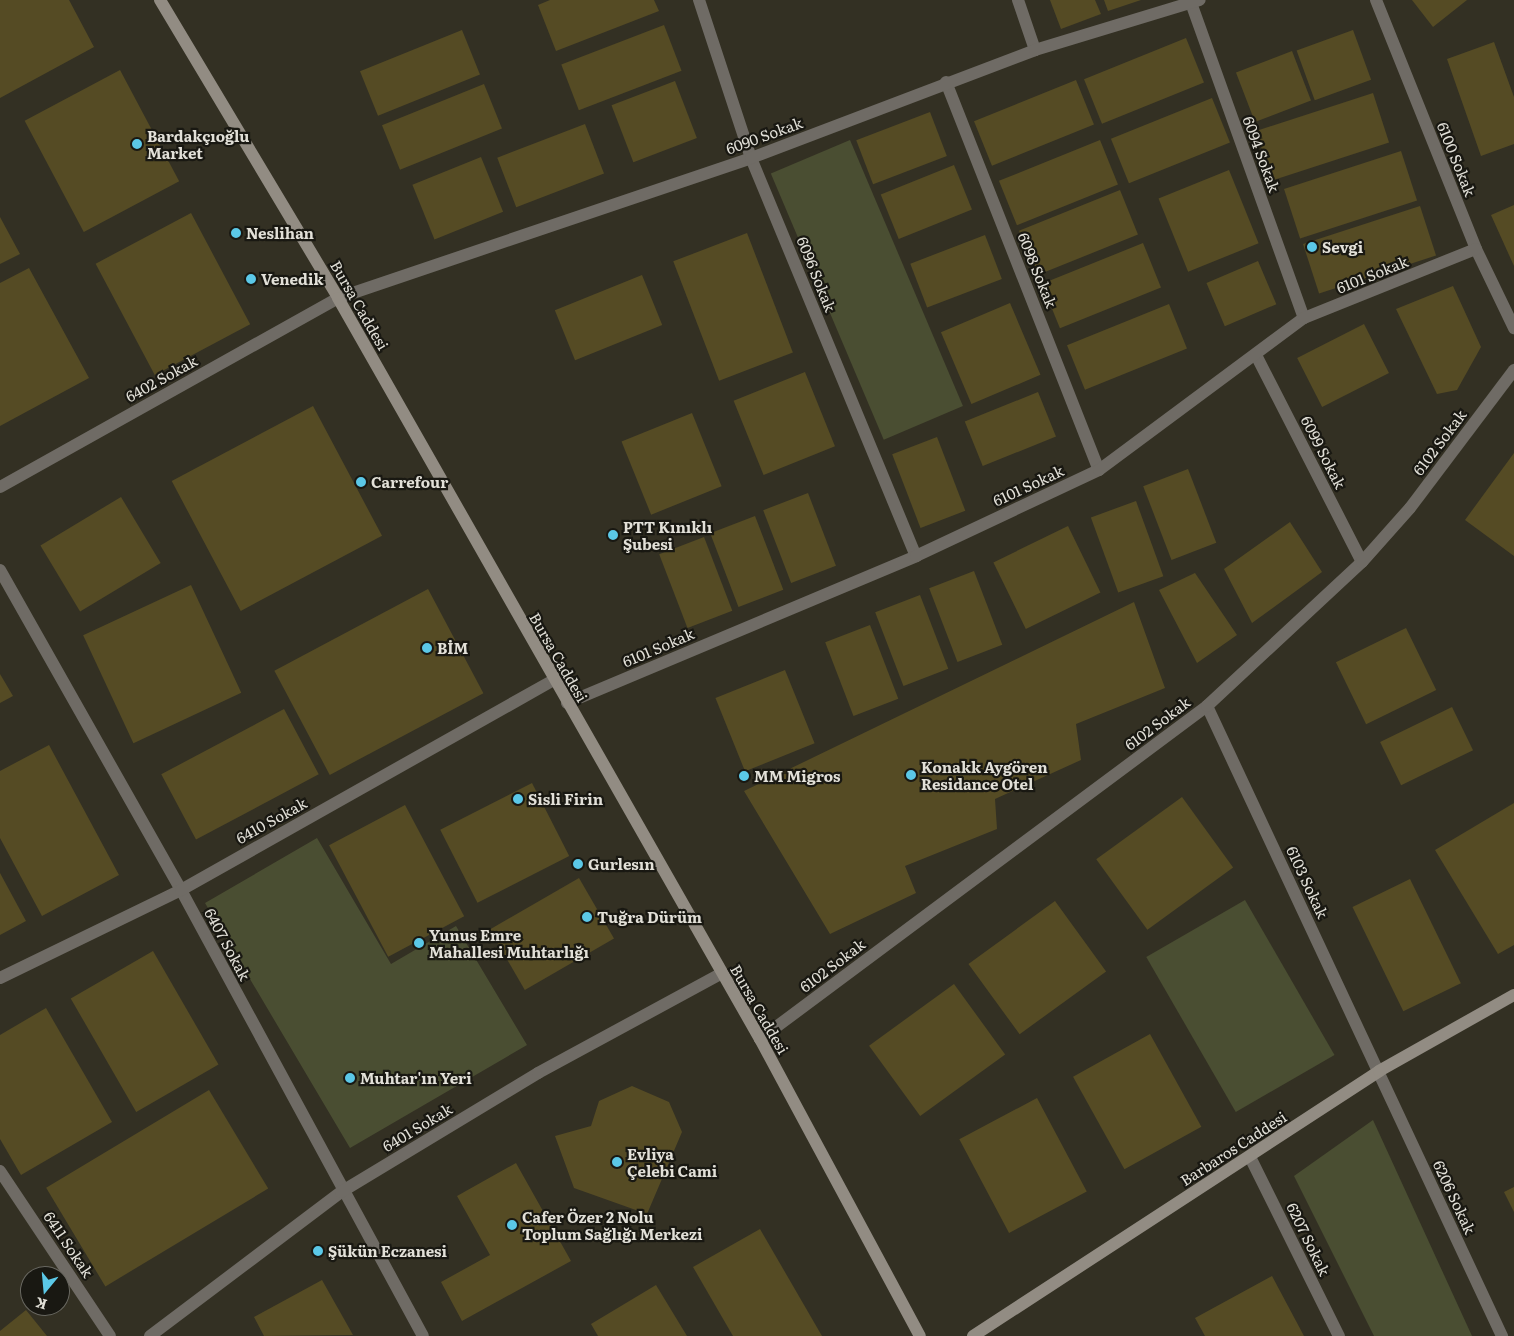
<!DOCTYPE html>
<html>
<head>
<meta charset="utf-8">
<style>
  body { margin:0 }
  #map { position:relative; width:1514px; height:1336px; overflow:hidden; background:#333023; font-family:Literata,serif }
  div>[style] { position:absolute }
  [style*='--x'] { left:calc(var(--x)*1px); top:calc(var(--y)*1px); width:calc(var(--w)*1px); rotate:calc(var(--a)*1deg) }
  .green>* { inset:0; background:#4a4e32; transform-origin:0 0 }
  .building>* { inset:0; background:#554b24; transform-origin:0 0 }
  .street>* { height:12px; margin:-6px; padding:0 6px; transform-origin:6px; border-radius:6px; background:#6f6b65 }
  .secondary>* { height:12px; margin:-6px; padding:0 6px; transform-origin:6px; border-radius:6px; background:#928c83 }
  .dots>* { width:14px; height:14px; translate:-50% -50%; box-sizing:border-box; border:2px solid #191812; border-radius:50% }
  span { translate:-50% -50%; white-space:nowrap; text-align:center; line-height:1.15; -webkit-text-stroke:4.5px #191812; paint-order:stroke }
  .poi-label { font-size:15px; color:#e2e0d8; font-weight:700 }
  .left { translate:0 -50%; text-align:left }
  .street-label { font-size:15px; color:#e2e0d8 }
  .north { position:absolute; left:20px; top:1266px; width:50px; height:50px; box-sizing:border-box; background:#191812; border:1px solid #696861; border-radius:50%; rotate:197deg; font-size:14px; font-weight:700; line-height:20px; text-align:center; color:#e2e0d8 }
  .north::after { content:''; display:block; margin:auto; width:18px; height:22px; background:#5bc8e7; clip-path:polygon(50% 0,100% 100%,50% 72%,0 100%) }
</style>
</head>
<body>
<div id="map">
  <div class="green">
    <i style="left:850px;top:140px;width:289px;height:86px;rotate:67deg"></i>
    <i style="clip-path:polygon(317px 838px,391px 964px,456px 926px,527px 1045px,350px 1148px,205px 903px)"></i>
    <i style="left:1245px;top:900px;width:179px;height:114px;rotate:60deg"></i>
    <i style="clip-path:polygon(1373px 1120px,1472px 1336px,1374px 1336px,1294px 1176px)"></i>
  </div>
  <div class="building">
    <i style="clip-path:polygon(0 0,69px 0,94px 47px,0 98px)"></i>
    <i style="clip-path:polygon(550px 0,654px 0,659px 11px,556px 51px,538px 5px)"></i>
    <i style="clip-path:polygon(1050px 0,1095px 0,1101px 14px,1061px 29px)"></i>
    <i style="clip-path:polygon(1104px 0,1141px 0,1108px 11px)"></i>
    <i style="clip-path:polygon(1412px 0,1467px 0,1433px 27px)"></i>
    <i style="left:664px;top:25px;width:49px;height:110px;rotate:69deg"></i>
    <i style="left:462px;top:30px;width:48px;height:110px;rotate:68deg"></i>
    <i style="left:1353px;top:30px;width:53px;height:60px;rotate:70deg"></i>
    <i style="left:1186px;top:38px;width:48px;height:110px;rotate:68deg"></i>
    <i style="clip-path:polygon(1494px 42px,1514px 97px,1514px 144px,1481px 156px,1447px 59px)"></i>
    <i style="left:1292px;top:51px;width:53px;height:60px;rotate:69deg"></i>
    <i style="left:120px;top:70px;width:126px;height:108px;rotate:62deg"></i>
    <i style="left:1076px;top:80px;width:48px;height:110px;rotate:68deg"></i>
    <i style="left:675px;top:81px;width:61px;height:68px;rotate:69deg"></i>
    <i style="left:484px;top:84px;width:48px;height:110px;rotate:68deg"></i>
    <i style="left:1373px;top:93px;width:52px;height:123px;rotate:72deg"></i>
    <i style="left:1212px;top:98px;width:48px;height:109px;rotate:68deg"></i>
    <i style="left:930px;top:112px;width:47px;height:79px;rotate:69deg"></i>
    <i style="left:585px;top:124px;width:53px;height:94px;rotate:69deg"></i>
    <i style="left:1100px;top:140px;width:48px;height:109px;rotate:68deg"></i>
    <i style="left:1401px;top:151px;width:52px;height:123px;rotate:72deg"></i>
    <i style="left:481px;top:157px;width:59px;height:74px;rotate:68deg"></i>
    <i style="left:954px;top:165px;width:48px;height:79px;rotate:68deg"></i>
    <i style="left:1229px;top:170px;width:79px;height:76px;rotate:68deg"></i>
    <i style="left:1120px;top:190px;width:48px;height:109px;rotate:68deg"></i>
    <i style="clip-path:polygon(1514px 205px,1514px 266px,1491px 215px)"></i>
    <i style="left:1420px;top:206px;width:52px;height:123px;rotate:72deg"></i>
    <i style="left:191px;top:213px;width:126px;height:108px;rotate:62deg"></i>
    <i style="clip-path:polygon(0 217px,20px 254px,0 264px)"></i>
    <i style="left:747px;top:233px;width:128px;height:79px;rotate:69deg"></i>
    <i style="left:985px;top:235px;width:47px;height:80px;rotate:69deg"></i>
    <i style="left:1143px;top:243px;width:48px;height:109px;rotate:68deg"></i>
    <i style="left:1258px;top:261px;width:47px;height:56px;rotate:67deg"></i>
    <i style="clip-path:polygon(29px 268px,89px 378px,0 426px,0 283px)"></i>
    <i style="left:642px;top:275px;width:54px;height:94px;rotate:68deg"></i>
    <i style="clip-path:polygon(1453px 286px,1481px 347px,1457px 390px,1437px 394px,1396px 309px)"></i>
    <i style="left:1010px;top:303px;width:78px;height:75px;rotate:67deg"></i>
    <i style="left:1169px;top:304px;width:48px;height:110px;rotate:68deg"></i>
    <i style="left:1364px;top:324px;width:55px;height:75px;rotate:63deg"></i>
    <i style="left:805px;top:372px;width:80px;height:77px;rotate:68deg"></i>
    <i style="left:1038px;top:392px;width:48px;height:79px;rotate:68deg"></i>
    <i style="left:313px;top:406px;width:147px;height:160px;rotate:62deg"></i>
    <i style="left:692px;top:413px;width:79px;height:76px;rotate:68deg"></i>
    <i style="left:937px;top:437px;width:79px;height:48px;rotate:69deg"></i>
    <i style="clip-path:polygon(1514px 453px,1514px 556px,1465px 520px)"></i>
    <i style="left:1188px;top:469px;width:79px;height:48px;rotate:69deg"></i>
    <i style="left:808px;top:493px;width:78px;height:48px;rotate:69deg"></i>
    <i style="left:121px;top:497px;width:77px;height:94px;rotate:59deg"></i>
    <i style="left:1136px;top:501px;width:80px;height:48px;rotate:70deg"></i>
    <i style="left:755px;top:516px;width:79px;height:48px;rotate:69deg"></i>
    <i style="clip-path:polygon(1290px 522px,1322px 572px,1252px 623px,1224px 569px)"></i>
    <i style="left:1068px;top:526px;width:74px;height:83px;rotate:64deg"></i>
    <i style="left:704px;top:537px;width:79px;height:48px;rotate:69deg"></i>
    <i style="left:974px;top:571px;width:79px;height:48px;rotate:69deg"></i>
    <i style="clip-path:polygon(1195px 573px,1237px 635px,1197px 663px,1159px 590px)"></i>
    <i style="left:191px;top:585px;width:119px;height:119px;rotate:65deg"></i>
    <i style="left:428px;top:589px;width:118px;height:174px;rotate:62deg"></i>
    <i style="left:920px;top:595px;width:79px;height:48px;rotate:69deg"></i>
    <i style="clip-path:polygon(1134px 602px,1165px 688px,1076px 724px,1081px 760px,995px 799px,997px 829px,905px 866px,916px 893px,830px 934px,744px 791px)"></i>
    <i style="left:870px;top:625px;width:79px;height:48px;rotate:69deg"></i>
    <i style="left:1406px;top:628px;width:69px;height:78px;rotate:64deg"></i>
    <i style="left:785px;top:670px;width:79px;height:75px;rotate:68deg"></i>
    <i style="clip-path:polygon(0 674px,13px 696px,0 703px)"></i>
    <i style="left:1452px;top:707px;width:48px;height:80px;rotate:64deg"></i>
    <i style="left:284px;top:709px;width:74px;height:139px;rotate:62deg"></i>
    <i style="clip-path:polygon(49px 745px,119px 875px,42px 916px,0 838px,0 771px)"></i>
    <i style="left:532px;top:783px;width:82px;height:103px;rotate:63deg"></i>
    <i style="left:1182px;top:797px;width:87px;height:106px;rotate:54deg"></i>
    <i style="clip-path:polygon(1514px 803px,1514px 945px,1498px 954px,1435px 850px)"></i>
    <i style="left:405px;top:805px;width:126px;height:86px;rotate:62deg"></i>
    <i style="clip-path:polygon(0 873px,26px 921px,0 935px)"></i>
    <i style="left:579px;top:878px;width:70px;height:103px;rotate:60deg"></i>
    <i style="left:1410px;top:879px;width:116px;height:64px;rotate:64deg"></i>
    <i style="left:1055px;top:901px;width:87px;height:107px;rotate:54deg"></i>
    <i style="left:153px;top:951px;width:131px;height:95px;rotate:60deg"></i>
    <i style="left:954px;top:984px;width:87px;height:105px;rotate:54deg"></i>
    <i style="clip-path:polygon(46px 1008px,112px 1122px,21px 1175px,0 1139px,0 1035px)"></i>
    <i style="left:1150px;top:1034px;width:106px;height:88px;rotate:61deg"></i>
    <i style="clip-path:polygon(632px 1086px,669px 1102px,682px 1132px,647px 1214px,574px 1188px,555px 1136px,591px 1126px,599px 1101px)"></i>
    <i style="left:209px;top:1090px;width:115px;height:190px;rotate:59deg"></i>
    <i style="left:1037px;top:1098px;width:106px;height:88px;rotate:62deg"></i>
    <i style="clip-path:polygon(516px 1163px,571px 1261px,462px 1321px,441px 1282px,490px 1255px,457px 1196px)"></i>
    <i style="clip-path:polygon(1514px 1187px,1514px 1212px,1504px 1192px)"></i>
    <i style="clip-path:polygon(760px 1229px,822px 1336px,733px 1336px,693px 1267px)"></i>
    <i style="clip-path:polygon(1272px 1276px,1304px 1336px,1205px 1336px,1195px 1318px)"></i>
    <i style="clip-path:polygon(322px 1280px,353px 1335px,264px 1336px,254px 1317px)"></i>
    <i style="clip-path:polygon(656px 1285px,687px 1336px,598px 1336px,591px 1324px)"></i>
    <i style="clip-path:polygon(26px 1310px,47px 1336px,0 1336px,0 1331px)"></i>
  </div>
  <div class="street">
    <i style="--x:699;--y:0;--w:166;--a:71.8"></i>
    <i style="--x:751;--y:158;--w:431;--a:67.5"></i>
    <i style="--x:1018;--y:0;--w:53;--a:71.2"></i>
    <i style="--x:1190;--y:0;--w:338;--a:70.3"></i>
    <i style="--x:1376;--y:0;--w:268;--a:68.1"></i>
    <i style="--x:1476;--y:249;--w:88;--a:64.3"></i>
    <i style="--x:946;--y:82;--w:417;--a:68.5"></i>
    <i style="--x:1257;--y:357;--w:230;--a:62.9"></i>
    <i style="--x:0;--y:487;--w:387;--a:-29.2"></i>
    <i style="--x:338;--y:298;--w:436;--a:-18.7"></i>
    <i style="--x:751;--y:158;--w:304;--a:-20.8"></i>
    <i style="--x:1035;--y:50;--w:172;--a:-16.9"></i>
    <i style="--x:0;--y:570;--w:368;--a:60.5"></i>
    <i style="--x:181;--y:890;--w:507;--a:61.52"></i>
    <i style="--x:567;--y:703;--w:379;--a:-22.8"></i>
    <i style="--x:916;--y:556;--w:202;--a:-25.2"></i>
    <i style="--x:1099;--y:470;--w:255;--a:-36.6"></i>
    <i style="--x:1304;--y:318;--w:185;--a:-21.9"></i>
    <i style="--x:1207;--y:706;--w:696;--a:64.91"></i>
    <i style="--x:0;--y:978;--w:201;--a:-25.9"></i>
    <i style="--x:181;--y:890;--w:427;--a:-29.4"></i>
    <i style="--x:760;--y:1039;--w:557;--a:-36.68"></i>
    <i style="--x:1207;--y:706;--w:212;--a:-42.9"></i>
    <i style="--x:1362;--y:562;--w:72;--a:-48.4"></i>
    <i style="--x:1410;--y:508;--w:173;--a:-53"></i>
    <i style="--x:1250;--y:1157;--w:200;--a:63.6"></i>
    <i style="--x:0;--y:1171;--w:198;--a:56.3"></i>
    <i style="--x:150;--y:1336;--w:239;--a:-37"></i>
    <i style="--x:341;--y:1192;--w:230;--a:-31.1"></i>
    <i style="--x:538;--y:1073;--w:207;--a:-28.5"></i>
  </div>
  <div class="secondary">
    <i style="--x:160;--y:0;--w:347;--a:59.1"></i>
    <i style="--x:338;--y:298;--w:853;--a:60.34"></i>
    <i style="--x:760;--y:1039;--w:337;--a:61.7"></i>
    <i style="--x:973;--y:1336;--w:485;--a:-33.1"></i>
    <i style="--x:1379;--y:1071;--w:155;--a:-29.4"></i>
  </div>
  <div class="dots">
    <i style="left:137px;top:144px;background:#5bc8e7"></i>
    <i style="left:236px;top:233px;background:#5bc8e7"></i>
    <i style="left:1312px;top:247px;background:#5bc8e7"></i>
    <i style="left:251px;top:279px;background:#5bc8e7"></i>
    <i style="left:361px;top:482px;background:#5bc8e7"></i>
    <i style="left:613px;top:535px;background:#5bc8e7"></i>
    <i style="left:427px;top:648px;background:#5bc8e7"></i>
    <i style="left:911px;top:775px;background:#5bc8e7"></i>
    <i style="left:744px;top:776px;background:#5bc8e7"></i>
    <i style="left:518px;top:799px;background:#5bc8e7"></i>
    <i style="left:578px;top:864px;background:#5bc8e7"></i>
    <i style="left:587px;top:917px;background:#5bc8e7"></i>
    <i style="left:419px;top:943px;background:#5bc8e7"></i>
    <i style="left:350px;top:1078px;background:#5bc8e7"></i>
    <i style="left:617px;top:1162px;background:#5bc8e7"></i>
    <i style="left:512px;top:1225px;background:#5bc8e7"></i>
    <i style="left:318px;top:1251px;background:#5bc8e7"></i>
  </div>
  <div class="poi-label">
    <span class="left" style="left:147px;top:144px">Bardakçıoğlu<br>Market</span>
    <span class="left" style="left:246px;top:233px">Neslihan</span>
    <span class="left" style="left:1322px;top:247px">Sevgi</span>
    <span class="left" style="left:261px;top:279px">Venedik</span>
    <span class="left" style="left:371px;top:482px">Carrefour</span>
    <span class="left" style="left:623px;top:535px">PTT Kınıklı<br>Şubesi</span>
    <span class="left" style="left:437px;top:648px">BİM</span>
    <span class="left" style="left:921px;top:775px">Konakk Aygören<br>Residance Otel</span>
    <span class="left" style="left:754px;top:776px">MM Migros</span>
    <span class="left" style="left:528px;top:799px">Sisli Firin</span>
    <span class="left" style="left:588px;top:864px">Gurlesın</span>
    <span class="left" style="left:597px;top:917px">Tuğra Dürüm</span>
    <span class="left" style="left:429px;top:943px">Yunus Emre<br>Mahallesi Muhtarlığı</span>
    <span class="left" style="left:360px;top:1078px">Muhtar'ın Yeri</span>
    <span class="left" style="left:627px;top:1162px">Evliya<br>Çelebi Cami</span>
    <span class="left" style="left:522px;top:1225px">Cafer Özer 2 Nolu<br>Toplum Sağlığı Merkezi</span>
    <span class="left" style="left:328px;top:1251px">Şükün Eczanesi</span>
  </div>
  <div class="street-label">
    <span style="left:764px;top:135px;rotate:-20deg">6090 Sokak</span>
    <span style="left:1262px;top:154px;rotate:70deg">6094 Sokak</span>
    <span style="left:1457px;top:159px;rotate:68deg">6100 Sokak</span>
    <span style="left:1038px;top:270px;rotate:68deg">6098 Sokak</span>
    <span style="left:817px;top:274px;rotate:68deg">6096 Sokak</span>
    <span style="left:1372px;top:274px;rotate:-22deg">6101 Sokak</span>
    <span style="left:360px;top:305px;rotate:60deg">Bursa Caddesi</span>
    <span style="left:161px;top:378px;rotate:-29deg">6402 Sokak</span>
    <span style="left:1439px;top:442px;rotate:-53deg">6102 Sokak</span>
    <span style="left:1324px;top:452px;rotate:63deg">6099 Sokak</span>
    <span style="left:1028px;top:485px;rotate:-25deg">6101 Sokak</span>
    <span style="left:658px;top:647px;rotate:-23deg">6101 Sokak</span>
    <span style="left:559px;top:657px;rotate:60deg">Bursa Caddesi</span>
    <span style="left:1157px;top:723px;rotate:-37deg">6102 Sokak</span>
    <span style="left:271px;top:820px;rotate:-29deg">6410 Sokak</span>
    <span style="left:1308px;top:882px;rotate:65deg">6103 Sokak</span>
    <span style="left:228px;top:944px;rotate:62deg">6407 Sokak</span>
    <span style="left:832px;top:965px;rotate:-37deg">6102 Sokak</span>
    <span style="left:760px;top:1009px;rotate:60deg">Bursa Caddesi</span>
    <span style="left:417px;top:1127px;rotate:-31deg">6401 Sokak</span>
    <span style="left:1233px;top:1148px;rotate:-33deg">Barbaros Caddesi</span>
    <span style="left:1455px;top:1197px;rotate:65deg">6206 Sokak</span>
    <span style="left:1309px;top:1239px;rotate:64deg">6207 Sokak</span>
    <span style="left:69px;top:1244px;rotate:56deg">6411 Sokak</span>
  </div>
  <div class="north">K</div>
</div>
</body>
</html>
